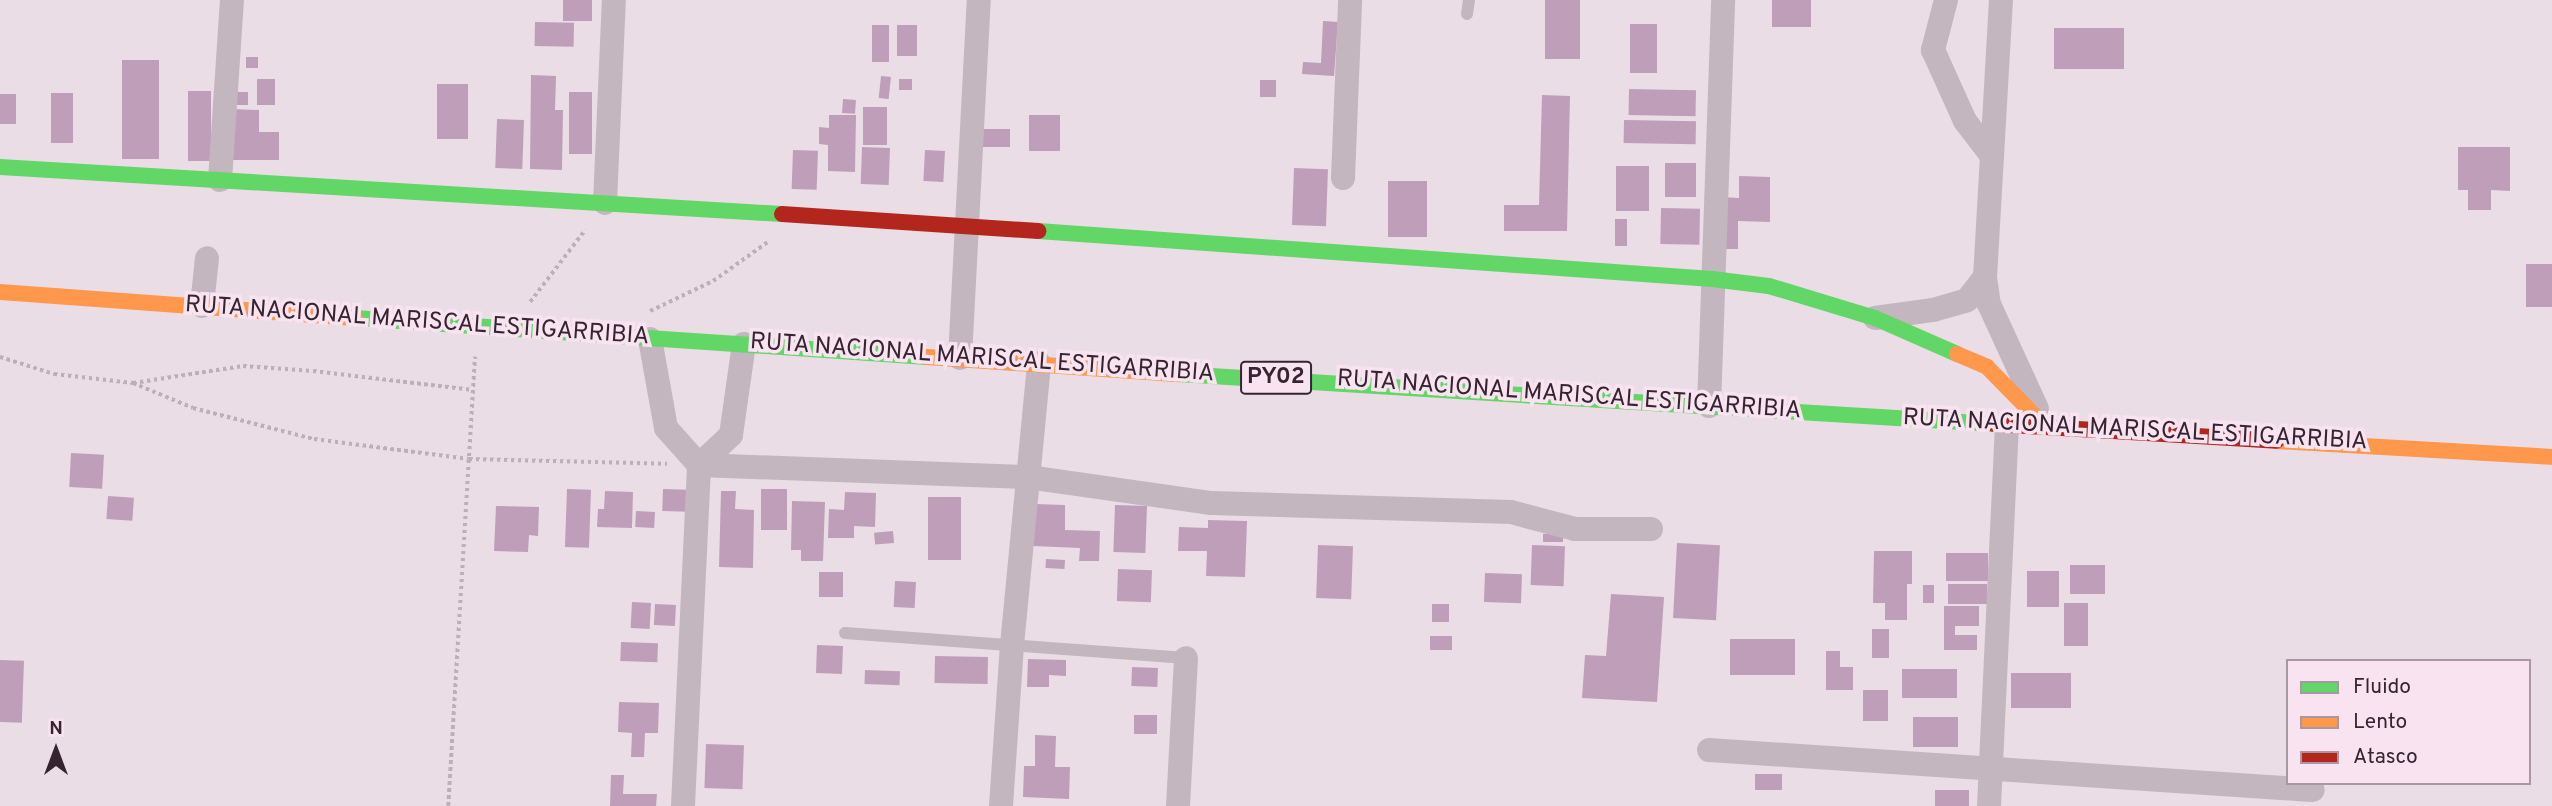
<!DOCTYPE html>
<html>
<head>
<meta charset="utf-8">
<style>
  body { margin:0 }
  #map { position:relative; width:2552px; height:806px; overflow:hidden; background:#ebdde5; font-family:Overpass,sans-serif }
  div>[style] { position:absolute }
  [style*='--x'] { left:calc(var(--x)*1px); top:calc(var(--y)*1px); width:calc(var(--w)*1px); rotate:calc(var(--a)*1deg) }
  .building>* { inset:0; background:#bf9eba; transform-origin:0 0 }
  .path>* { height:3.5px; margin-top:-1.75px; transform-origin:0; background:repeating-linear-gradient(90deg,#bcafb8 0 3.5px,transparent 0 7px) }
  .lane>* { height:12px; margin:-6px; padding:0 6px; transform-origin:6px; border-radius:6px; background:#c4b6bf }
  .street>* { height:24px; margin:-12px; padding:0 12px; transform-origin:12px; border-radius:12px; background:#c4b6bf }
  .fast>* { height:16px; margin:-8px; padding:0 8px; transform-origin:8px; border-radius:8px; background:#63d668 }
  .slow>* { height:16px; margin:-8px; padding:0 8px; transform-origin:8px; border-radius:8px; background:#ff974d }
  .jam>* { height:16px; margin:-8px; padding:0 8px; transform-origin:8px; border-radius:8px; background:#b3261e }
  span { translate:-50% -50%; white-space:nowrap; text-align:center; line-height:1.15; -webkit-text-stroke:7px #f9e3f0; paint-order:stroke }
  .shield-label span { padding:2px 5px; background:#f9e3f0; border:2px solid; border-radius:5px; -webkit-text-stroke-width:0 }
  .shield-label { font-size:23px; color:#342531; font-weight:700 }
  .street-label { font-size:24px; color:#342531 }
  .legend { position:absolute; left:2286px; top:659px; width:245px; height:126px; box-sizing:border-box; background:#f9e3f0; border:2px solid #aa97a4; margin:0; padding:9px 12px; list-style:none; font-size:21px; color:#342531 }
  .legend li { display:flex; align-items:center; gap:14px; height:35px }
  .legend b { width:35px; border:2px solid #aa97a4 }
  .north { position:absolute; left:21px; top:715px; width:70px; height:70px; -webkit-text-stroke:5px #f9e3f0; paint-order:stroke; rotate:0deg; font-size:19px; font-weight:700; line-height:28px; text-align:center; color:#342531 }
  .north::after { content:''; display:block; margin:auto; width:24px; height:32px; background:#342531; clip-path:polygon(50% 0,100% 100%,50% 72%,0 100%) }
</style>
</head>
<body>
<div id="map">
  <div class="building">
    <i style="left:563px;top:0;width:29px;height:21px"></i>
    <i style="left:1545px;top:0;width:35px;height:59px"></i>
    <i style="left:1772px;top:0;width:39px;height:27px"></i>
    <i style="clip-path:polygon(1323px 21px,1338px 22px,1334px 76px,1302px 74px,1303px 62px,1321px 63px)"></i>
    <i style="left:535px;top:22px;width:39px;height:24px;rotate:1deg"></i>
    <i style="left:1630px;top:24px;width:27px;height:49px"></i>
    <i style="left:872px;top:25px;width:17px;height:37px"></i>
    <i style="left:897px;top:25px;width:20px;height:31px"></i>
    <i style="left:2054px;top:28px;width:70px;height:41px"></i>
    <i style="left:246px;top:57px;width:12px;height:11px"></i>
    <i style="left:122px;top:60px;width:37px;height:99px"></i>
    <i style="clip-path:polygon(531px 75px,556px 76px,555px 110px,563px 110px,562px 170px,530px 169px)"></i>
    <i style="left:881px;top:76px;width:10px;height:22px;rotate:6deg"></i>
    <i style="left:257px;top:79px;width:18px;height:26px"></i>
    <i style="left:899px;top:79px;width:13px;height:11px"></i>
    <i style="left:1260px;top:80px;width:16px;height:17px"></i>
    <i style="left:437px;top:84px;width:31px;height:55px"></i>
    <i style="left:1629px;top:89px;width:67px;height:26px;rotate:1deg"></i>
    <i style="left:188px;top:91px;width:23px;height:70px"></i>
    <i style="left:232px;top:92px;width:16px;height:13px"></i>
    <i style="left:569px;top:92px;width:23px;height:62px"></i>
    <i style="left:51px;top:93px;width:22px;height:50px"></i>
    <i style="left:0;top:94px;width:16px;height:30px"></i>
    <i style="clip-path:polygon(1542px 95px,1570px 96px,1567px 231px,1504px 231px,1504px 205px,1539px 205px)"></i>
    <i style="left:843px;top:99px;width:13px;height:14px;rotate:4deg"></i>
    <i style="left:863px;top:107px;width:24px;height:38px"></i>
    <i style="clip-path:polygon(231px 109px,259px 110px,259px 132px,279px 132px,279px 160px,231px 160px)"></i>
    <i style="clip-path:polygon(829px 115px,856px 115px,855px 172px,828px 171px,828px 145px,819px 144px,819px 127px,829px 128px)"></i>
    <i style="left:1029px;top:115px;width:31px;height:36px"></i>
    <i style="left:497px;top:119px;width:27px;height:49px;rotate:2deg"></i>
    <i style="left:1624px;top:120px;width:72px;height:23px;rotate:1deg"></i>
    <i style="left:981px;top:129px;width:29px;height:18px"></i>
    <i style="left:862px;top:147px;width:28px;height:37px;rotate:2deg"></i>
    <i style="clip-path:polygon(2458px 147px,2510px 147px,2510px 191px,2491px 190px,2491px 210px,2468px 210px,2468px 190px,2458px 190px)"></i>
    <i style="left:793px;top:150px;width:25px;height:39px;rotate:2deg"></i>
    <i style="left:925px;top:150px;width:20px;height:31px;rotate:3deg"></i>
    <i style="left:1665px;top:163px;width:31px;height:34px"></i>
    <i style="left:1616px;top:166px;width:33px;height:45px"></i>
    <i style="left:1294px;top:168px;width:34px;height:57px;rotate:2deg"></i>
    <i style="clip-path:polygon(1739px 176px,1770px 177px,1770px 222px,1738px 221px,1738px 249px,1721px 249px,1722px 197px,1739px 198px)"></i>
    <i style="left:1388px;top:181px;width:39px;height:56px"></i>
    <i style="left:1661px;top:208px;width:39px;height:36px;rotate:1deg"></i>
    <i style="left:1615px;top:219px;width:12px;height:27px"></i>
    <i style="left:2526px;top:264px;width:26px;height:43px"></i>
    <i style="left:71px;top:453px;width:33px;height:34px;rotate:3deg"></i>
    <i style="left:567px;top:489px;width:24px;height:58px;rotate:2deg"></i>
    <i style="left:663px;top:489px;width:25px;height:22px;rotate:2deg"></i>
    <i style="left:761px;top:489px;width:26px;height:41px"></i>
    <i style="clip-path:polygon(605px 491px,633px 492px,632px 528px,597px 527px,598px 509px,604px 509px)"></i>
    <i style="clip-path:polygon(721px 491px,736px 491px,735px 509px,754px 510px,753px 568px,719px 567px)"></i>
    <i style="clip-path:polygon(845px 492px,876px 493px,875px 527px,854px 526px,854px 538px,828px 538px,829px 509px,844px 510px)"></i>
    <i style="left:108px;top:496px;width:26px;height:23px;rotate:4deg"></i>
    <i style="left:928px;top:497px;width:33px;height:63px"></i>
    <i style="clip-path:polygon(792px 501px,825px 502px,823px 561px,801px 561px,801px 550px,791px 550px)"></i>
    <i style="clip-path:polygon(1035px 504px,1065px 505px,1065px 530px,1100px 531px,1099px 561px,1079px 561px,1080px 548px,1033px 546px)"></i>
    <i style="left:1115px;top:505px;width:32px;height:47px;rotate:2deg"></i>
    <i style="clip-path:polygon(496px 506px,539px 507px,538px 536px,529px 535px,528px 552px,494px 551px)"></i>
    <i style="left:636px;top:511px;width:19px;height:16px;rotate:3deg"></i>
    <i style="clip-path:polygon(1208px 520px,1247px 521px,1245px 577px,1206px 576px,1207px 551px,1178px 551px,1179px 527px,1208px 528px)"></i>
    <i style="left:893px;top:531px;width:12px;height:19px;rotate:85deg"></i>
    <i style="left:1543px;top:534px;width:20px;height:8px"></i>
    <i style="left:1677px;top:543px;width:43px;height:75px;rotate:3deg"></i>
    <i style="left:1318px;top:545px;width:35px;height:53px;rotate:2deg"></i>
    <i style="left:1532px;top:545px;width:33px;height:40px;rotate:2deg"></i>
    <i style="clip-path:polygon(1874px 551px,1912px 551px,1912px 584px,1907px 584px,1907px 620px,1885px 620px,1885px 603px,1873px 603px)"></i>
    <i style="left:1946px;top:553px;width:42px;height:28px"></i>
    <i style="left:1046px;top:559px;width:19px;height:9px;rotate:3deg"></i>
    <i style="left:2070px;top:565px;width:35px;height:29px"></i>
    <i style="left:1118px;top:569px;width:34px;height:32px;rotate:2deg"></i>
    <i style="left:2027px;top:571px;width:32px;height:36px"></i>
    <i style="left:819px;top:572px;width:24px;height:25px"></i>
    <i style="left:1485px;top:573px;width:37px;height:29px;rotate:2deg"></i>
    <i style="left:895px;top:581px;width:21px;height:26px;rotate:3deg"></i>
    <i style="left:1948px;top:584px;width:39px;height:20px"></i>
    <i style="left:1923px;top:585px;width:11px;height:18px"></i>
    <i style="clip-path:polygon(1611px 594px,1664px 597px,1657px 702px,1582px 698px,1585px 655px,1606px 656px)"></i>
    <i style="left:632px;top:602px;width:19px;height:26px;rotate:3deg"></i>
    <i style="left:2064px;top:603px;width:24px;height:43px"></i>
    <i style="left:655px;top:604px;width:21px;height:21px;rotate:3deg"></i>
    <i style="left:1432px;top:604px;width:17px;height:18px"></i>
    <i style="clip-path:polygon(1944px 606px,1979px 606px,1979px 626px,1955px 626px,1955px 635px,1977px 635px,1977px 650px,1944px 650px)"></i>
    <i style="left:1872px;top:629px;width:17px;height:29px"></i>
    <i style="left:1430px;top:636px;width:22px;height:14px"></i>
    <i style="left:1730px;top:639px;width:65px;height:36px"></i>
    <i style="left:621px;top:642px;width:37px;height:19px;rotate:2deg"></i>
    <i style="left:817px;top:645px;width:26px;height:28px;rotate:2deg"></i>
    <i style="clip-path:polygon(1826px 651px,1840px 651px,1840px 667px,1853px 667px,1853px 690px,1826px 690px)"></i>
    <i style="left:935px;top:656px;width:53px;height:27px;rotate:1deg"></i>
    <i style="clip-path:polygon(1028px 659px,1066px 660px,1066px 676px,1049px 675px,1049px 687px,1027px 687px)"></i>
    <i style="left:0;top:660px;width:24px;height:62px;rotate:2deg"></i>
    <i style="left:1132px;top:667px;width:26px;height:19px;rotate:2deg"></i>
    <i style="left:1902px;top:669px;width:55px;height:29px"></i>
    <i style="left:865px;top:670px;width:35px;height:14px;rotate:2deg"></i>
    <i style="left:2011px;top:673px;width:60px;height:35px"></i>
    <i style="left:1863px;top:690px;width:25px;height:31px"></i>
    <i style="clip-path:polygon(619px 702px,659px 703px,658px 733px,645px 733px,644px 757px,631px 757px,632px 733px,618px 732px)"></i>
    <i style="left:1134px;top:715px;width:23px;height:19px"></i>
    <i style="left:1913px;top:717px;width:45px;height:30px"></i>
    <i style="clip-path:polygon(1035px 735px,1056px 736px,1055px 767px,1070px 767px,1069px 799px,1023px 797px,1024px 766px,1035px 766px)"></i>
    <i style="left:706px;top:744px;width:38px;height:44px;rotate:2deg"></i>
    <i style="left:1755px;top:774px;width:27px;height:16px"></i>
    <i style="clip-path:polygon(611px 775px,624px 775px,623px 794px,657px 794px,656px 806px,610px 806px)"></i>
    <i style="left:1935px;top:790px;width:34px;height:16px"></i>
  </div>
  <div class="path">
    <i style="--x:530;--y:302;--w:91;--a:-52.6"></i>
    <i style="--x:650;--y:311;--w:70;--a:-25.5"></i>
    <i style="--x:713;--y:281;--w:69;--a:-35.5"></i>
    <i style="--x:0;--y:357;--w:57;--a:17.5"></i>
    <i style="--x:54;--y:374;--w:80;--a:6.5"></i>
    <i style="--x:133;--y:383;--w:111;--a:-8.8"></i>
    <i style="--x:243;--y:366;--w:70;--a:4.1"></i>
    <i style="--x:313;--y:371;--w:161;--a:6.8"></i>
    <i style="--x:133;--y:383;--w:65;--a:22.6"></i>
    <i style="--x:193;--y:408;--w:125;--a:14.4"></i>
    <i style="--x:314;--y:439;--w:156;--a:7.4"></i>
    <i style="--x:469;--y:459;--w:198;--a:1.4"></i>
    <i style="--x:448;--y:806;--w:450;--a:-86.6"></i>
  </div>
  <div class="lane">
    <i style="--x:1467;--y:14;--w:14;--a:-82"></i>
    <i style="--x:845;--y:633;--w:342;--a:4.2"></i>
  </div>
  <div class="street">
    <i style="--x:1946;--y:0;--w:52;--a:104.6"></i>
    <i style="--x:1933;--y:50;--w:78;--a:65.7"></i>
    <i style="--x:1965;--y:121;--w:44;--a:52.4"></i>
    <i style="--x:2001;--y:0;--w:277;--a:93.3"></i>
    <i style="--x:1985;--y:277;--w:27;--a:82"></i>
    <i style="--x:1989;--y:304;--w:115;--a:65.4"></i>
    <i style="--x:1343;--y:178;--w:178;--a:-87.7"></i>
    <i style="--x:220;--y:180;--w:180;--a:-86.2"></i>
    <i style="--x:605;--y:203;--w:203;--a:-87.5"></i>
    <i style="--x:202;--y:306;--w:48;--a:-84.1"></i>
    <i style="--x:1875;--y:318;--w:59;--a:-7.9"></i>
    <i style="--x:1933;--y:310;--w:35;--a:-16"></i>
    <i style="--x:1967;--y:300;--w:29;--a:-52"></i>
    <i style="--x:650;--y:339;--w:90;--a:79.8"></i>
    <i style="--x:666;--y:428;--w:50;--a:48.3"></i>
    <i style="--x:699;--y:465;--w:329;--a:2.1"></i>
    <i style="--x:1028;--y:477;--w:185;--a:8.1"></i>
    <i style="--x:1211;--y:503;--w:300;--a:1.7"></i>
    <i style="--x:1511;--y:512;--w:66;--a:14.9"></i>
    <i style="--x:1575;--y:529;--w:76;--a:0"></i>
    <i style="--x:960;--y:358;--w:359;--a:-87"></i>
    <i style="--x:1709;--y:406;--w:406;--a:-88"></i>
    <i style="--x:1709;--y:750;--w:605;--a:3.79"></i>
    <i style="--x:683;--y:806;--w:341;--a:-87.3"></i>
    <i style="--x:699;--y:465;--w:44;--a:-43.2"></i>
    <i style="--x:731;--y:435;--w:92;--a:-81.9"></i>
    <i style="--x:1001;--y:806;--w:161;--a:-86.1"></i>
    <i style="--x:1012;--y:645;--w:283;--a:-84.5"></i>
    <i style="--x:1178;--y:806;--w:148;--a:-86.9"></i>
    <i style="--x:1989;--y:806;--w:383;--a:-87.3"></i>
  </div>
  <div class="fast">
    <i style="--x:0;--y:167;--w:783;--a:3.44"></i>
    <i style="--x:1038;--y:231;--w:676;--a:4.07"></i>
    <i style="--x:1712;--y:279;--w:57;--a:7"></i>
    <i style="--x:1769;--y:286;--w:111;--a:16.8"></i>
    <i style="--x:1875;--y:318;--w:90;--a:23.7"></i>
    <i style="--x:355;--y:318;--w:573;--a:3.9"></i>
    <i style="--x:1179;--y:374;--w:817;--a:3.51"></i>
  </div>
  <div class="slow">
    <i style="--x:0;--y:292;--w:356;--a:4.2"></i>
    <i style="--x:1957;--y:354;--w:33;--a:23"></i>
    <i style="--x:1987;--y:367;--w:83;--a:45.5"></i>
    <i style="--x:927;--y:357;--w:253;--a:3.9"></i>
    <i style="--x:2276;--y:441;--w:276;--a:3.3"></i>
  </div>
  <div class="jam">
    <i style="--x:782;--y:214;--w:257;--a:3.8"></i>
    <i style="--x:1994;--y:424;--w:283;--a:3.4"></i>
  </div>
  <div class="shield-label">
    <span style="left:1276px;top:378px">PY02</span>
  </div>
  <div class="street-label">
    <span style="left:417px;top:322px;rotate:4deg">RUTA NACIONAL MARISCAL ESTIGARRIBIA</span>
    <span style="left:982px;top:359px;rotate:4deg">RUTA NACIONAL MARISCAL ESTIGARRIBIA</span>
    <span style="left:1569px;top:396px;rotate:4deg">RUTA NACIONAL MARISCAL ESTIGARRIBIA</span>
    <span style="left:2135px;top:431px;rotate:3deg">RUTA NACIONAL MARISCAL ESTIGARRIBIA</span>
  </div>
  <ul class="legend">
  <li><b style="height:9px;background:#63d668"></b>Fluido</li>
  <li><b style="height:9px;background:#ff974d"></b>Lento</li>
  <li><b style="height:9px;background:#b3261e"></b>Atasco</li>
  </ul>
  <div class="north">N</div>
</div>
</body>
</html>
